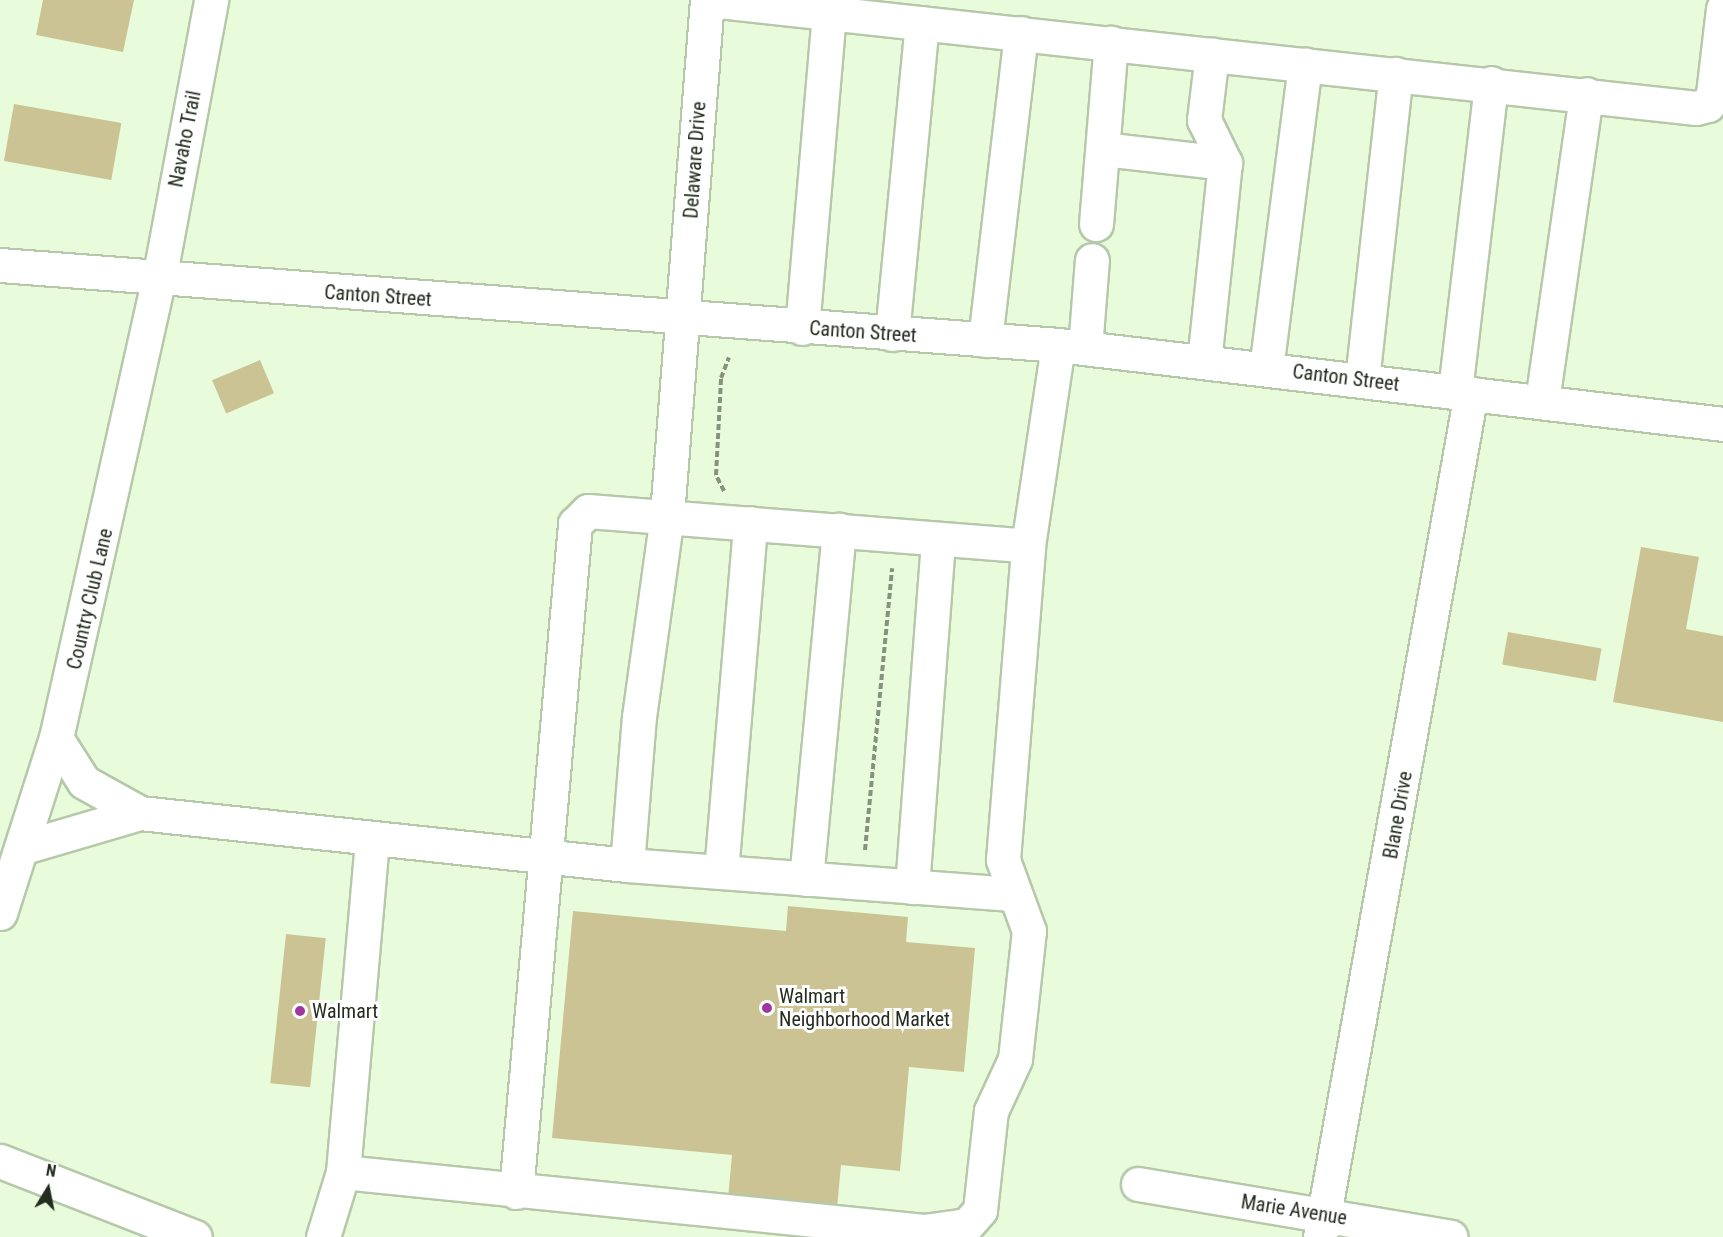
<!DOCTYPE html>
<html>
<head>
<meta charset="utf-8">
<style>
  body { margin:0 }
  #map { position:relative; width:1723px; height:1237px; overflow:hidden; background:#e8fcdb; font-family:"Roboto Condensed",sans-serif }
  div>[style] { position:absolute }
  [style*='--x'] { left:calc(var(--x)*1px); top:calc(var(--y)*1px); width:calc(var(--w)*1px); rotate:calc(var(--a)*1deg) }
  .building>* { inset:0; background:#cbc394; transform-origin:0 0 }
  .path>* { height:4px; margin-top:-2px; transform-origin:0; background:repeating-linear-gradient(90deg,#85927c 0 6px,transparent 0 9px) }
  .roads { filter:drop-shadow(2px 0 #b5c8a9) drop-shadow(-2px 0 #b5c8a9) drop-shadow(0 2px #b5c8a9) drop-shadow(0 -2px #b5c8a9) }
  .minor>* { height:33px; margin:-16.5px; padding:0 16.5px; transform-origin:16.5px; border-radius:16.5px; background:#fff }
  .major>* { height:33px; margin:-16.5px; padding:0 16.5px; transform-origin:16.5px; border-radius:16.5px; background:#fff }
  .dots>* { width:16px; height:16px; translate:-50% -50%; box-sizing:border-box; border:3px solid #fff; border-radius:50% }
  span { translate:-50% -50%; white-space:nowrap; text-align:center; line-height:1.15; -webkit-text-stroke:6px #fff; paint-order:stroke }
  .street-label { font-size:20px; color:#242b1f }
  .poi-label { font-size:20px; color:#242b1f }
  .left { translate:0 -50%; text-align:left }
  .north { position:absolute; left:18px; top:1159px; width:60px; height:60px; -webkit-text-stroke:4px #fff; paint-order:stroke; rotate:10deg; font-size:16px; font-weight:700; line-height:24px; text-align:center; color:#242b1f }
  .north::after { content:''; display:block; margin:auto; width:21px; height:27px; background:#242b1f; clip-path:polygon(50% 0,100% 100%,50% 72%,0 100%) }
</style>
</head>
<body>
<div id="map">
  <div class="building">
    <i style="clip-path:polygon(43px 0,134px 0,123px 52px,36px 35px)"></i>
    <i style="left:14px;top:104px;width:109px;height:58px;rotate:10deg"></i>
    <i style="left:260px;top:360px;width:36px;height:52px;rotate:67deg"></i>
    <i style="clip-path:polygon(1641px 547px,1699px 557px,1686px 629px,1723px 636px,1723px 722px,1613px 702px)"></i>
    <i style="left:1508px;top:632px;width:95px;height:33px;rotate:10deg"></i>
    <i style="clip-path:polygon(788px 906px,908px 917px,906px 942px,975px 948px,964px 1072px,909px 1067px,900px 1171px,841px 1165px,837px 1208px,728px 1198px,732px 1155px,552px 1138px,573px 911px,786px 931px)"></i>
    <i style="left:286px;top:934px;width:40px;height:150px;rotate:6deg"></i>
  </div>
  <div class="path">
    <i style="--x:724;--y:491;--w:18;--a:-117"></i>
    <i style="--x:716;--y:475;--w:97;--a:-87"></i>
    <i style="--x:721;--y:378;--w:22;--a:-69"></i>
    <i style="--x:865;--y:850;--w:283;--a:-84.5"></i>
  </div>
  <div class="roads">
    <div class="minor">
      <i style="--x:710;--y:0;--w:992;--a:6.25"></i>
      <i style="--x:1696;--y:108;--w:12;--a:-14"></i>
      <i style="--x:1708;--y:105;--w:12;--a:-66"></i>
      <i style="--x:1713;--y:94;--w:86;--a:-83.3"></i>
      <i style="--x:1103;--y:149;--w:123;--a:6.5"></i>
      <i style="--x:1096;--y:224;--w:182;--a:-85.3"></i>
      <i style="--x:159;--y:279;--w:284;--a:-79.4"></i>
      <i style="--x:802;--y:328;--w:316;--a:-85.1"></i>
      <i style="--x:892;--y:334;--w:312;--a:-84.5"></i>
      <i style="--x:985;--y:340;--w:309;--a:-83.3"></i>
      <i style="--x:1085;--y:348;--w:88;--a:-85.5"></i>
      <i style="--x:1204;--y:362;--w:200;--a:-84"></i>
      <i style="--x:1225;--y:163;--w:48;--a:-116"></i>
      <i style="--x:1204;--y:120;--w:66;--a:-83.1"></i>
      <i style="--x:1266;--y:369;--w:307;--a:-82.7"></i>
      <i style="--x:1362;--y:380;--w:308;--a:-83.7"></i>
      <i style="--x:1455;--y:391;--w:310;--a:-83.3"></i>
      <i style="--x:1542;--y:401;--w:310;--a:-81.8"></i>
      <i style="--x:56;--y:738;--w:52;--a:57.5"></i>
      <i style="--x:84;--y:782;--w:64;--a:29"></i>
      <i style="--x:21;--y:848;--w:124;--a:-16.4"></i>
      <i style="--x:140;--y:813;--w:490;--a:6.1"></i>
      <i style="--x:627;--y:865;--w:386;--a:4.3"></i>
      <i style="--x:627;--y:865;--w:148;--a:-85.4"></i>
      <i style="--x:639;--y:717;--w:204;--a:-82.1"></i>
      <i style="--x:667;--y:515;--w:517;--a:-85.56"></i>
      <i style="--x:721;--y:872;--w:350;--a:-85.2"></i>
      <i style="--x:806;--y:879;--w:351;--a:-84.6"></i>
      <i style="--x:912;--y:887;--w:349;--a:-85.7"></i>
      <i style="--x:0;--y:1161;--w:209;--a:21.3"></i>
      <i style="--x:343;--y:1172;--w:584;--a:5.8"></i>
      <i style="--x:924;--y:1231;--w:43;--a:-7.9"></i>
      <i style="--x:967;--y:1225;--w:20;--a:-49"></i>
      <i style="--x:980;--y:1210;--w:100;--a:-83.7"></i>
      <i style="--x:991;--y:1111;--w:57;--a:-65.2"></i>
      <i style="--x:1015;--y:1059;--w:129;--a:-83.8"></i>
      <i style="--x:1029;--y:931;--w:76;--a:-110.1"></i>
      <i style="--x:1003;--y:860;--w:315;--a:-85.4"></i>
      <i style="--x:1028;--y:546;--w:203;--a:-81.5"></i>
      <i style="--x:1138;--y:1184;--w:317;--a:9.6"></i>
      <i style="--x:516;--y:1192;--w:671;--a:-84.95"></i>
      <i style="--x:575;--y:524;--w:18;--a:-45"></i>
      <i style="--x:588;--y:511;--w:441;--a:4.5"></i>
      <i style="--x:323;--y:1237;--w:68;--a:-72.9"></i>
      <i style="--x:343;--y:1172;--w:335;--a:-85"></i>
      <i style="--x:1320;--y:1237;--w:857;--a:-79.86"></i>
    </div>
    <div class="major">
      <i style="--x:0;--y:265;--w:1061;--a:4.32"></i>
      <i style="--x:1058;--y:345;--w:670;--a:6.77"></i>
      <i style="--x:0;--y:913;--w:184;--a:-72.3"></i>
      <i style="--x:56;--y:738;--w:470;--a:-77.4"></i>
    </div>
  </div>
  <div class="dots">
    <i style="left:767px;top:1008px;background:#a0389b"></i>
    <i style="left:300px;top:1011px;background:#a0389b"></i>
  </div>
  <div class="street-label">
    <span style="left:185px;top:139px;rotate:-79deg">Navaho Trail</span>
    <span style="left:695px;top:160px;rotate:-86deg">Delaware Drive</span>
    <span style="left:378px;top:296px;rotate:4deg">Canton Street</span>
    <span style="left:863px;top:332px;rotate:4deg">Canton Street</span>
    <span style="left:1346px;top:378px;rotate:7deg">Canton Street</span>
    <span style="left:90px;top:599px;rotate:-77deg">Country Club Lane</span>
    <span style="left:1398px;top:815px;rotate:-80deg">Blane Drive</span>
    <span style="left:1294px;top:1210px;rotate:9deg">Marie Avenue</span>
  </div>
  <div class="poi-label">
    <span class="left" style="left:779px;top:1008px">Walmart<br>Neighborhood Market</span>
    <span class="left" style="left:312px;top:1011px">Walmart</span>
  </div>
  <div class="north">N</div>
</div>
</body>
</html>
